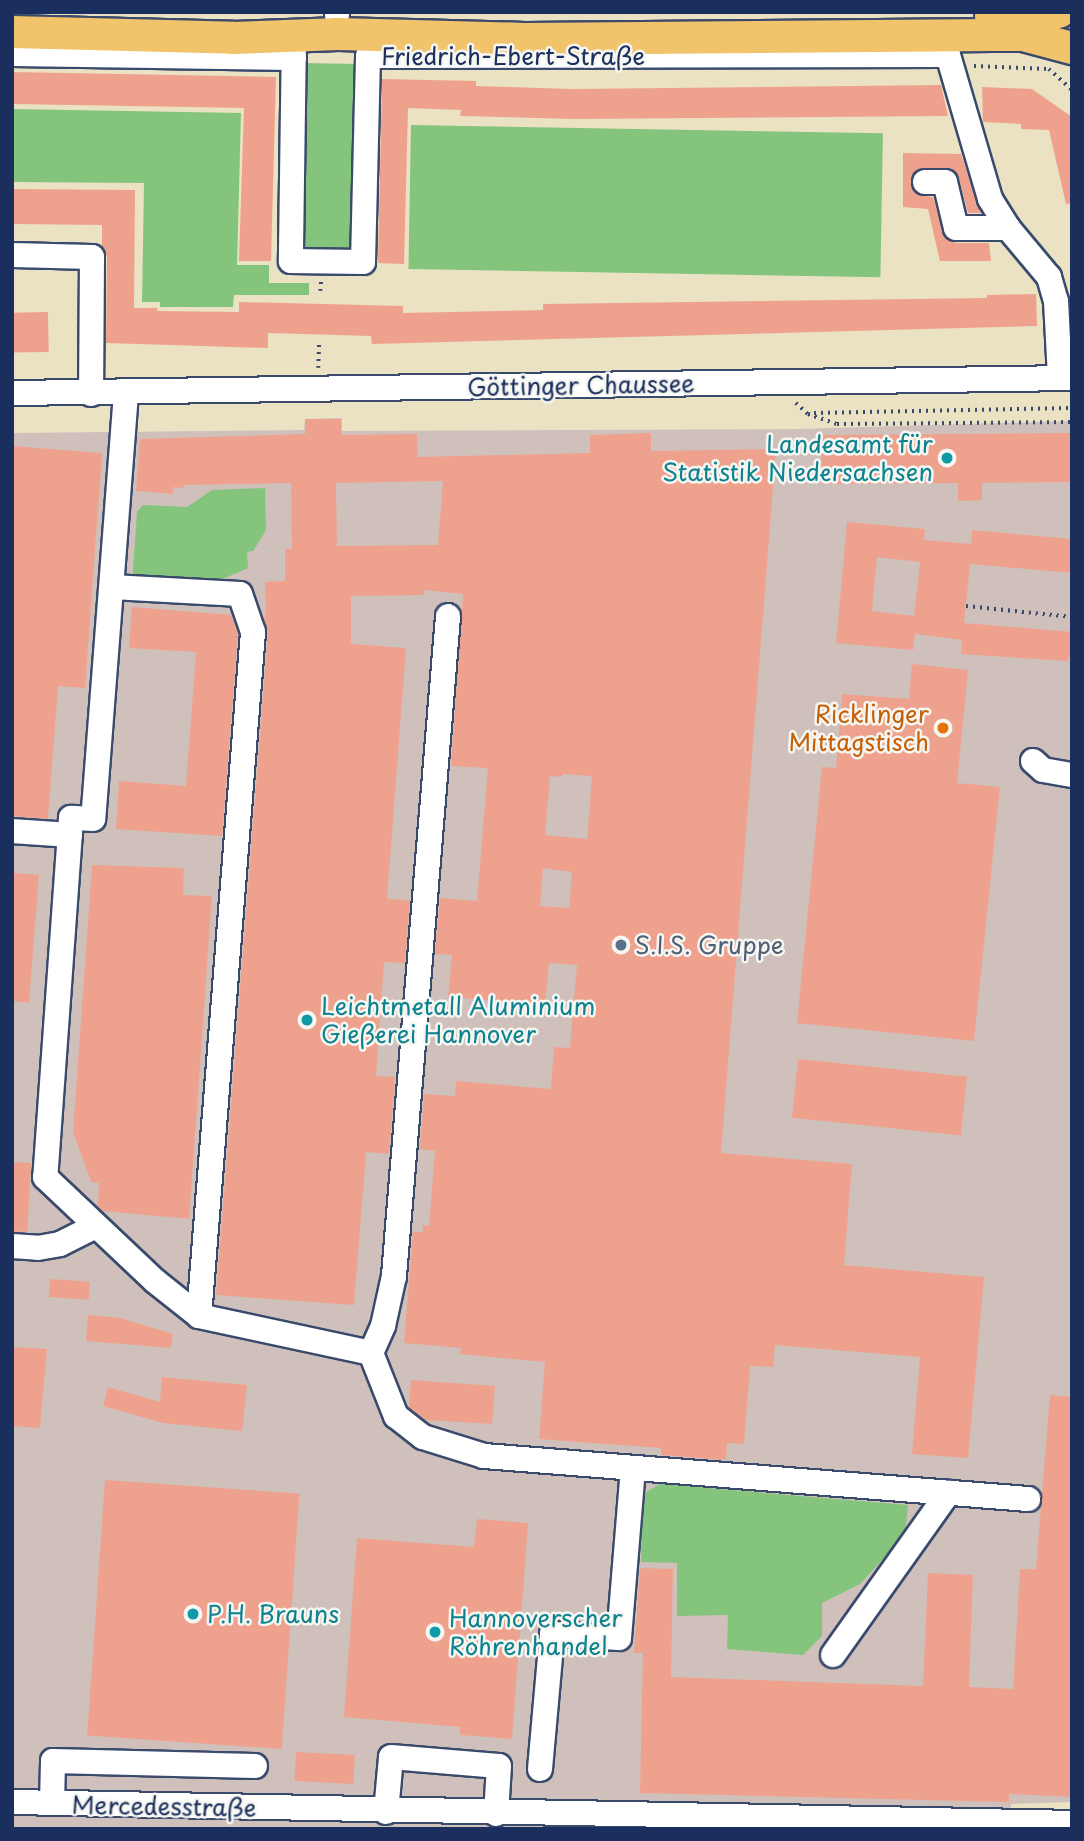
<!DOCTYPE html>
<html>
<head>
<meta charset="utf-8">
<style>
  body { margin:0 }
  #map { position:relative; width:1084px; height:1841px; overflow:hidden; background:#ebe2c3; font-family:"Playpen Sans",sans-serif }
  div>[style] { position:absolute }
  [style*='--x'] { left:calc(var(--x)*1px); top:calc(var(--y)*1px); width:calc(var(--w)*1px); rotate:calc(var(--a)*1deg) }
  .industrial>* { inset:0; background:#d0c0bc }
  .green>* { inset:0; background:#85c47c; transform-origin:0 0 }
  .building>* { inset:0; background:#eea28d; transform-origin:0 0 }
  .path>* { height:3.5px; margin-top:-1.75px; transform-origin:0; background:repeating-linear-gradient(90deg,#3a4a6d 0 2px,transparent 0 7px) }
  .roads { filter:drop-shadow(2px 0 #3a4a6d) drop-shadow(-2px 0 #3a4a6d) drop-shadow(0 2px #3a4a6d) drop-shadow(0 -2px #3a4a6d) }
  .minor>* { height:24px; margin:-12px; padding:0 12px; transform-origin:12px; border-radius:12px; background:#fff }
  .major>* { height:32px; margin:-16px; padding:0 16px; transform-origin:16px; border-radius:16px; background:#f1c36a }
  .dots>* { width:19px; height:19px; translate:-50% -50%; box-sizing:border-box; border:4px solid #f6f6f2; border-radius:50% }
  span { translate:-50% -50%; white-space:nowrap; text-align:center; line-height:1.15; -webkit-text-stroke:5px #f6f6f2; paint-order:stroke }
  .street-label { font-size:24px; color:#1b2f5e }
  .culture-label { font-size:24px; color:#0d838f }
  .right { translate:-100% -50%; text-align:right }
  .left { translate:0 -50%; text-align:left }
  .food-label { font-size:24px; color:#c56008 }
  .service-label { font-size:24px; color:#4e5e75 }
  .frame { position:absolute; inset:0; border:14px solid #1b2f5e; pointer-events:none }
</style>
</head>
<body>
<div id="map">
  <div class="industrial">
    <i style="clip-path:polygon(342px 418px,342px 431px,800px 429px,1072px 421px,1072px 1802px,1011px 1804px,1009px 1829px,12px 1829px,12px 433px,304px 430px,305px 419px)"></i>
  </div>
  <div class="green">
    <i style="left:302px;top:63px;width:59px;height:191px;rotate:1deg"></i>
    <i style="clip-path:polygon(12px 109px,241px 113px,237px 265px,269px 265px,269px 283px,309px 283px,309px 295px,234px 295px,233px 307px,160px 307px,160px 302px,142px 302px,144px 183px,12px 182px)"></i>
    <i style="left:411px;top:125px;width:472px;height:144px;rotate:1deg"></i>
    <i style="clip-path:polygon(265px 488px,266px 530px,253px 551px,247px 552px,248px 568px,225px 578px,217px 588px,132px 583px,137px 512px,143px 505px,187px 507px,212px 490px)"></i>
    <i style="clip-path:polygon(660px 1484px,908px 1505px,905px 1535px,860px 1584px,822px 1603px,822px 1636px,803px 1655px,727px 1649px,728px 1615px,677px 1616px,677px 1563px,641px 1562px,643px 1494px)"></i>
  </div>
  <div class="building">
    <i style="clip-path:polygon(12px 72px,276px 77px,271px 261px,239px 261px,244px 108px,12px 104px)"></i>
    <i style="clip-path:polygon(382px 79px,476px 81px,476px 86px,573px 89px,941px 85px,948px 116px,575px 119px,460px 116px,461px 110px,408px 108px,404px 264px,378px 263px)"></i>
    <i style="clip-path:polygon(982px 87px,1032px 89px,1072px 117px,1072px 203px,1066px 204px,1049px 130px,1021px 129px,1021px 124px,983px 122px)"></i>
    <i style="clip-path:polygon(903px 153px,961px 154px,981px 213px,968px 213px,959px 179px,951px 168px,918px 169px,912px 175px,912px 189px,918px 195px,933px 197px,945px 238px,956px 243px,989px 243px,991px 261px,940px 261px,928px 209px,903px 207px)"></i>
    <i style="clip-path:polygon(12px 189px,135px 190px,134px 308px,157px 308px,157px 311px,239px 312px,239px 302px,403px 306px,403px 313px,543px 310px,543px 304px,987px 298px,987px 295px,1036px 294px,1037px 326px,372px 344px,371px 336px,268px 333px,268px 348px,106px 343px,107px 257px,102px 246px,102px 225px,12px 224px)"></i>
    <i style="left:48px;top:312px;width:40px;height:36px;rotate:89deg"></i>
    <i style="clip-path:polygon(evenodd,305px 419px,341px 419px,341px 435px,417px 434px,418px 457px,590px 453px,590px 435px,651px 433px,651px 451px,776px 449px,721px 1153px,852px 1164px,844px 1265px,984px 1277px,968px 1458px,912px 1454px,920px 1357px,775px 1345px,773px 1367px,750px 1366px,744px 1444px,727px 1443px,726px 1460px,661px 1455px,661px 1448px,539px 1439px,545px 1362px,460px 1354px,461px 1348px,404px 1343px,413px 1232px,423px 1232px,423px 1225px,429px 1226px,435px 1151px,420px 1149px,424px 1094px,455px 1096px,456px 1081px,551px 1089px,554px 1047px,570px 1048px,577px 965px,549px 963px,545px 1005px,448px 997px,452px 955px,435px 954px,440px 898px,477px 901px,488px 768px,451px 766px,463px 594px,424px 590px,424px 595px,351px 596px,351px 644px,406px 648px,387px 899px,410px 900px,405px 963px,384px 962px,376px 1076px,395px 1077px,389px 1154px,366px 1152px,354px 1305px,216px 1295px,268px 633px,264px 617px,266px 617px,265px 582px,285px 581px,285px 549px,292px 549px,291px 483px,184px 485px,184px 488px,173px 487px,173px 494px,136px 491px,140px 439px,305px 434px,305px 419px,443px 481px,438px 545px,337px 546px,336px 483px,443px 481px,305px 419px,563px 774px,592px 776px,587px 839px,545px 835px,550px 776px,562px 777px,563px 774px,305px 419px,543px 868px,572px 872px,569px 908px,540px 906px,543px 868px)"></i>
    <i style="clip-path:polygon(1072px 433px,1072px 482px,982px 483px,982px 500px,958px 501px,958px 483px,822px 484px,821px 435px)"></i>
    <i style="clip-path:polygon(12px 446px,102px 453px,85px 688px,58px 686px,48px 819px,12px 816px)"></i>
    <i style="clip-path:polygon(evenodd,847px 522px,925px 529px,924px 540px,971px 544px,972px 530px,1072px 539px,1072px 573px,970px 564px,964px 623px,1072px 632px,1072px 651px,1067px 661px,961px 654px,962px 640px,915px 634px,913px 650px,836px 643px,847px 522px,877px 557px,920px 562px,914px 616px,872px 611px,877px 557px)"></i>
    <i style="clip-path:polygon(132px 607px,231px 615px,238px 634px,222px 836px,116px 829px,119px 781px,186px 786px,196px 652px,129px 648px)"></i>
    <i style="clip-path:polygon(912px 664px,968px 670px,957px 783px,1000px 787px,974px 1041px,797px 1023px,822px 767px,836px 768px,842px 694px,909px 699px)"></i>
    <i style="clip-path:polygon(92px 865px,184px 868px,183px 895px,212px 896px,189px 1219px,103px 1211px,98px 1207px,99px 1183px,91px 1182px,73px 1132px)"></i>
    <i style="clip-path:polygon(12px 873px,39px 875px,29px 1003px,12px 1001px)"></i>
    <i style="left:798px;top:1059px;width:170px;height:59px;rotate:6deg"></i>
    <i style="left:12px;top:1162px;width:19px;height:69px;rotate:3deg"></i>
    <i style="left:50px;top:1279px;width:40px;height:18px;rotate:4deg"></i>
    <i style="clip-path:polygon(88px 1315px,120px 1318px,173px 1334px,171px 1348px,86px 1341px)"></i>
    <i style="clip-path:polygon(12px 1347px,47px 1349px,40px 1428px,12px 1426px)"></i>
    <i style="clip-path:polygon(162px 1377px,247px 1385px,242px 1431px,163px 1423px,103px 1406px,108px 1387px,160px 1402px)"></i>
    <i style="clip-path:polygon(411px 1380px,495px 1386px,492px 1424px,425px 1420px,409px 1408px)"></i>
    <i style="clip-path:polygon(1050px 1395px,1072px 1397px,1072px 1797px,1009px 1794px,1009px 1802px,640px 1793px,643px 1653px,634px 1653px,640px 1568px,673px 1569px,671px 1677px,923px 1686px,928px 1573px,973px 1575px,969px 1687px,1013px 1689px,1020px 1569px,1036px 1569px)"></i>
    <i style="left:105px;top:1480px;width:195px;height:256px;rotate:4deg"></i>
    <i style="clip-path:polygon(477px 1519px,528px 1523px,512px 1739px,460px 1735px,460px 1727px,344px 1717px,357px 1538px,474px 1547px)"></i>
    <i style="left:296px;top:1752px;width:59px;height:29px;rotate:3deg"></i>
  </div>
  <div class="path">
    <i style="--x:974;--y:66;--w:75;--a:2.3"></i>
    <i style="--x:1049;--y:69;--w:31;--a:42"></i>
    <i style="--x:320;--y:291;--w:11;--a:-85"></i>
    <i style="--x:318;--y:368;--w:26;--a:-88"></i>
    <i style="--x:796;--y:403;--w:16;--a:43"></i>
    <i style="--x:808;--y:414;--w:31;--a:19"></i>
    <i style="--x:837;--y:424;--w:235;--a:-0.5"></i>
    <i style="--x:814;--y:413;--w:258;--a:-1.1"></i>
    <i style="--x:966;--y:606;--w:107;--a:5.9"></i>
  </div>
  <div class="roads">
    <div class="minor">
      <i style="--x:337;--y:12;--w:3;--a:90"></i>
      <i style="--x:294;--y:35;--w:226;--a:90.8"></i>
      <i style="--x:291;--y:261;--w:72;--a:0.8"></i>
      <i style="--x:363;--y:262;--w:206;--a:-88.6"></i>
      <i style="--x:368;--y:56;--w:580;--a:-0.1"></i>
      <i style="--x:12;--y:54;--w:282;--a:0.8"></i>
      <i style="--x:948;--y:55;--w:150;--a:73.7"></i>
      <i style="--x:990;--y:199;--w:34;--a:58"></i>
      <i style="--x:1008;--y:228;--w:64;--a:50.1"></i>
      <i style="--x:1049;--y:277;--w:25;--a:74"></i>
      <i style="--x:1056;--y:301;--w:77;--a:87"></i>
      <i style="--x:925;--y:182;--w:20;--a:0"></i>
      <i style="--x:945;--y:182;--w:47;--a:76.6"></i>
      <i style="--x:956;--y:228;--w:52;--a:0"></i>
      <i style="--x:12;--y:255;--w:80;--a:1.4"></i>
      <i style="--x:92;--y:257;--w:137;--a:90.4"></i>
      <i style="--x:12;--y:393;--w:1060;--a:-0.81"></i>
      <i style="--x:126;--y:393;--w:427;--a:94.4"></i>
      <i style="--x:93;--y:819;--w:22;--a:-177"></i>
      <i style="--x:71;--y:818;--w:360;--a:94.1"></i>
      <i style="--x:45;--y:1177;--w:151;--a:43.4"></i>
      <i style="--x:155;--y:1281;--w:56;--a:38.5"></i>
      <i style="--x:199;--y:1316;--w:176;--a:12.1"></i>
      <i style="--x:371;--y:1353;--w:68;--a:68.4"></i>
      <i style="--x:396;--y:1416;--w:34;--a:38"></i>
      <i style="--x:423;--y:1437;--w:64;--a:17.3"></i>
      <i style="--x:484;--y:1456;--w:546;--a:4.52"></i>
      <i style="--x:112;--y:587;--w:128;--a:3.1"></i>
      <i style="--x:240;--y:594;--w:40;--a:71.1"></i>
      <i style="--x:253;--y:632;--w:686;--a:94.51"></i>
      <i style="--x:1033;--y:761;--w:13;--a:42"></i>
      <i style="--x:1043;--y:770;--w:29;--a:10"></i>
      <i style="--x:12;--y:831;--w:58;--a:3.9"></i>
      <i style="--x:12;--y:1246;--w:26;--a:4"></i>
      <i style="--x:38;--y:1248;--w:22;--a:-10"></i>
      <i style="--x:60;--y:1244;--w:40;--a:-26.6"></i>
      <i style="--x:371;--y:1353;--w:30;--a:-66"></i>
      <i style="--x:383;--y:1326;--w:51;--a:-77.6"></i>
      <i style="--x:394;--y:1276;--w:662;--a:-85.32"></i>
      <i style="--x:833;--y:1655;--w:199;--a:-54.6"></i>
      <i style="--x:540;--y:1769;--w:136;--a:-84.9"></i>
      <i style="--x:552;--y:1634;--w:67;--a:3.4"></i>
      <i style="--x:619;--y:1638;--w:170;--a:-85.3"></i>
      <i style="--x:12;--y:1802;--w:1060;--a:1.13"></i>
      <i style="--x:52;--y:1803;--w:42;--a:-88.6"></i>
      <i style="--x:53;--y:1761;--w:202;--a:1.4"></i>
      <i style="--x:386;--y:1812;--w:55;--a:-84.8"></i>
      <i style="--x:391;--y:1757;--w:108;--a:4.8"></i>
      <i style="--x:499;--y:1766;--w:48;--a:93.6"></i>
    </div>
    <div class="major">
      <i style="--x:991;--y:16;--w:68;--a:-3.4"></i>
      <i style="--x:12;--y:32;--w:222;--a:1.5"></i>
      <i style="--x:234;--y:38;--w:104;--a:-2.2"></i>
      <i style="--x:338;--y:34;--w:187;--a:1.5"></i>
      <i style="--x:525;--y:39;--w:467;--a:-0.5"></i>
      <i style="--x:992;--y:35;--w:31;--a:0"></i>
      <i style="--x:1023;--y:35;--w:51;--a:14.9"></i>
    </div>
  </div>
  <div class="dots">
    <i style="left:947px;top:458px;background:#0f9aa8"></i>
    <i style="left:943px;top:728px;background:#e8710a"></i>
    <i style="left:621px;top:945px;background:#5c6f8a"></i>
    <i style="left:307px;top:1020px;background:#0f9aa8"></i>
    <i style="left:193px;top:1614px;background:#0f9aa8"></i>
    <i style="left:435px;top:1632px;background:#0f9aa8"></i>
  </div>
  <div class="street-label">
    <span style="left:513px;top:56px">Friedrich-Ebert-Straße</span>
    <span style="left:581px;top:385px;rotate:-1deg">Göttinger Chaussee</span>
    <span style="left:164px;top:1806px;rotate:1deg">Mercedesstraße</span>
  </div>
  <div class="culture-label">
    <span class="right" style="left:933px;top:458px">Landesamt für<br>Statistik Niedersachsen</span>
    <span class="left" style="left:321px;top:1020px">Leichtmetall Aluminium<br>Gießerei Hannover</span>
    <span class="left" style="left:207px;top:1614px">P.H. Brauns</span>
    <span class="left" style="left:449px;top:1632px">Hannoverscher<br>Röhrenhandel</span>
  </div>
  <div class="food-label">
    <span class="right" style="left:929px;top:728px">Ricklinger<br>Mittagstisch</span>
  </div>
  <div class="service-label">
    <span class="left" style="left:635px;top:945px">S.I.S. Gruppe</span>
  </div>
  <div class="frame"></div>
</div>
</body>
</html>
